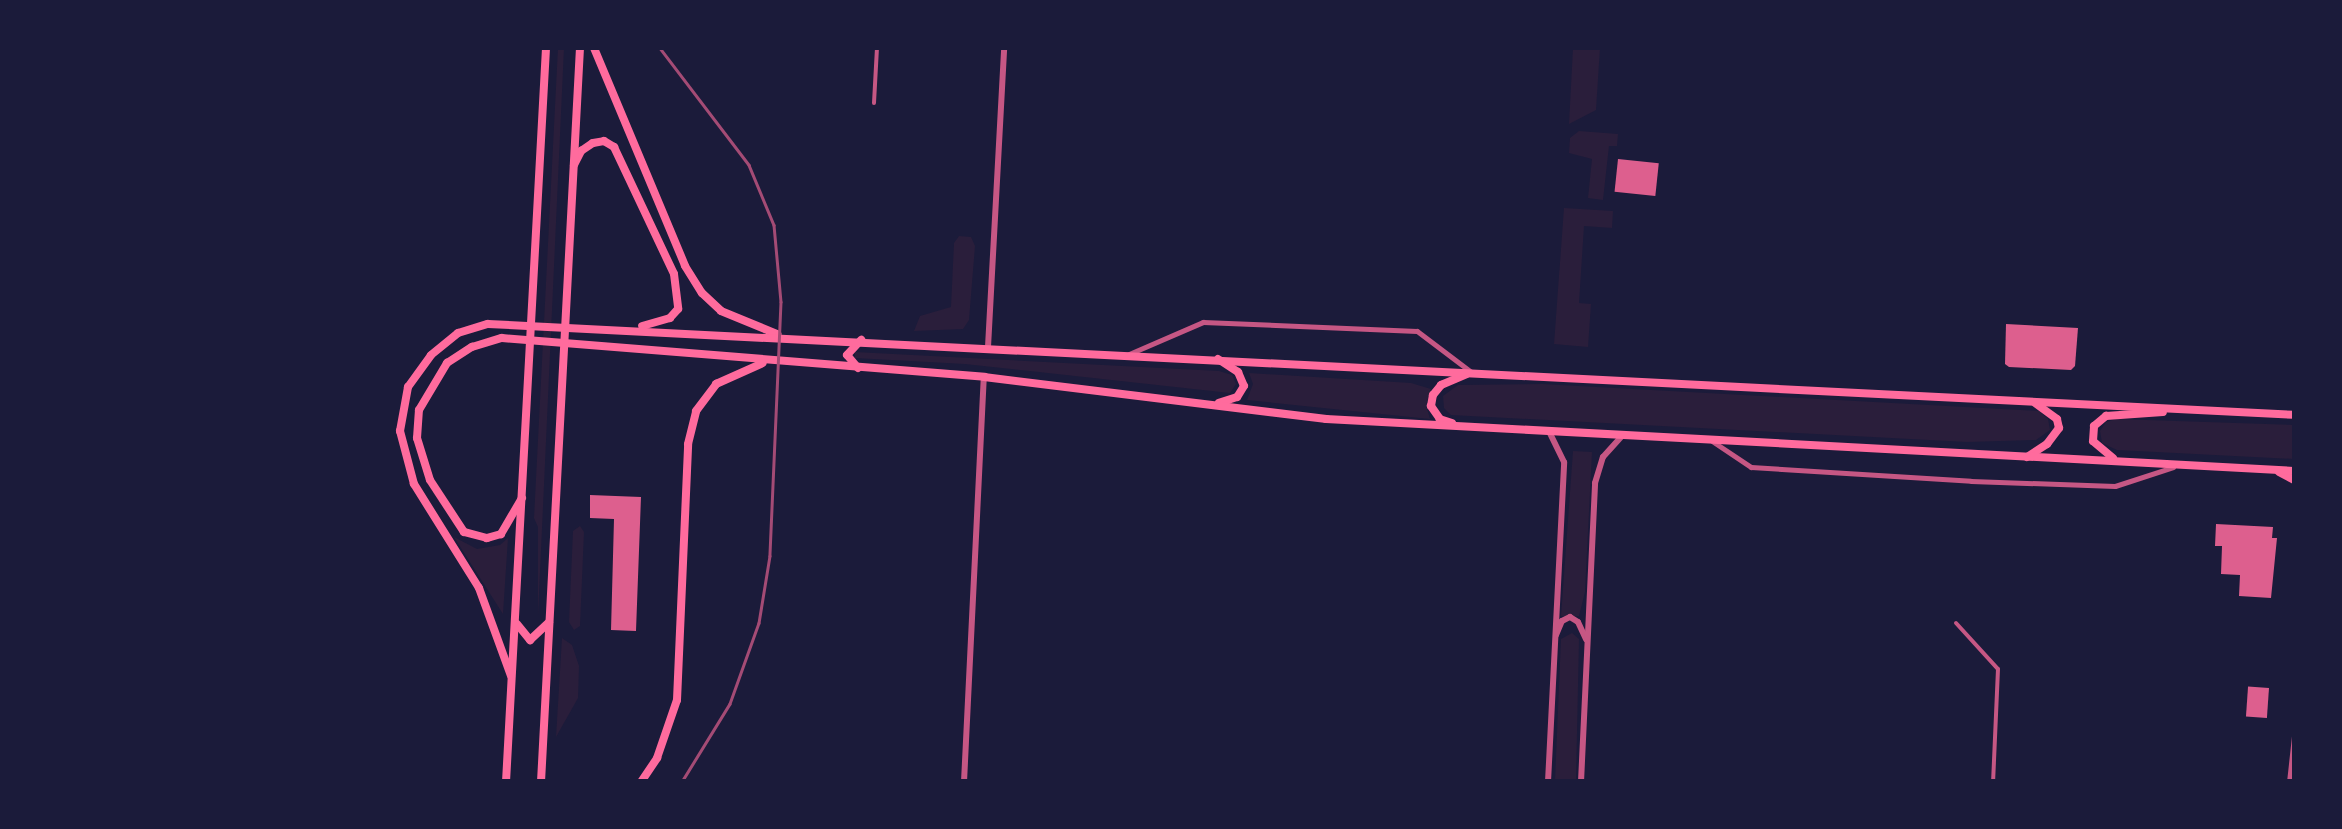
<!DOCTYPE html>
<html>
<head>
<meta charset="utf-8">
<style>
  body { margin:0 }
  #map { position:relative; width:2342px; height:829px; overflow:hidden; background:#1b1b3a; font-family:Literata,serif }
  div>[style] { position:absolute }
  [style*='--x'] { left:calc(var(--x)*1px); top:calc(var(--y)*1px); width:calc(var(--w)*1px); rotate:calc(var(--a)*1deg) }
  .green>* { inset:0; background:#2a1e3b }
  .building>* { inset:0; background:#dd5f8e; transform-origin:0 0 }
  .pedestrian>* { height:4px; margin:-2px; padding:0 2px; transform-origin:2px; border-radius:2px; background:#c65784 }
  .minor>* { height:5px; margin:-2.5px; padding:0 2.5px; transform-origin:2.5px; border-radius:2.5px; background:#c65784 }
  .tertiary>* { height:6px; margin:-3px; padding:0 3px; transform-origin:3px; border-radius:3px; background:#c65784 }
  .secondary>* { height:8px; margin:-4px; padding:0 4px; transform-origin:4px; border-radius:4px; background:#ff6b9d }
  .primary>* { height:8px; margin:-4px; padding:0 4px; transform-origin:4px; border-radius:4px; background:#ff6b9d }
  .tram>* { height:2.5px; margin:-1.25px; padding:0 1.25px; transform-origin:1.25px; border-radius:1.25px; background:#a44b75 }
  span { translate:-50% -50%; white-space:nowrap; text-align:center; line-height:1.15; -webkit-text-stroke:8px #1b1b3a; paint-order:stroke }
  .frame { position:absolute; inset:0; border:50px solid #1b1b3a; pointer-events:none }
</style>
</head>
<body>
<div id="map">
  <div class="green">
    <i style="clip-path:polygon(558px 48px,564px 48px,538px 616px,538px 527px,534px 518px)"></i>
    <i style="clip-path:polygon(1573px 48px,1600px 48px,1596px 110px,1569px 124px)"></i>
    <i style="clip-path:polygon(1579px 131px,1618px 134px,1617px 146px,1609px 146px,1603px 200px,1588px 198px,1592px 159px,1569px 153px,1570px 138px)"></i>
    <i style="clip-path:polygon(1564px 208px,1613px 211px,1612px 228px,1584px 226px,1579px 303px,1591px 304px,1588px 347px,1554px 344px)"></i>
    <i style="clip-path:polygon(959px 236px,971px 237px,975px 246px,969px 320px,963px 329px,914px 331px,920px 316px,951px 307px,954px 243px)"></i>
    <i style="clip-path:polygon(855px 352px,1219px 371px,1232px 375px,1236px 384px,1230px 393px,965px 364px,855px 358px)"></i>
    <i style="clip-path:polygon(1249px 373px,1411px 383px,1431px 389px,1426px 405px,1430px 419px,1247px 400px,1253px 384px)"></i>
    <i style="clip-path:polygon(1542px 384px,2039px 411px,2048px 419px,2050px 430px,2036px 440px,1967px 442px,1451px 415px,1444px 408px,1443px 396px,1458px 385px)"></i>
    <i style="clip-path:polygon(2117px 419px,2294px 425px,2294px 459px,2117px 450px,2102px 443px,2100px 431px,2106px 422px)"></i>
    <i style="clip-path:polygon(1573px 451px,1592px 452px,1585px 592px,1579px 616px,1561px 616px)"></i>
    <i style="clip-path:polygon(580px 526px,584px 532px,580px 626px,574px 630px,569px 622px,573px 531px)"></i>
    <i style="clip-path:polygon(454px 537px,477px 549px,500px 545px,508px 538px,503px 614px)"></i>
    <i style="clip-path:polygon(1572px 633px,1579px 639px,1576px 781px,1555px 781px,1561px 639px)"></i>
    <i style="clip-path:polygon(562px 638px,572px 645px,579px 666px,578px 698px,556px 737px)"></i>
  </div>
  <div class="building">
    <i style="left:1618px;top:159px;width:41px;height:33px;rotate:6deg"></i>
    <i style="clip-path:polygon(2006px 324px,2078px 328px,2075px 366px,2071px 370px,2009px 367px,2005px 364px)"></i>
    <i style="clip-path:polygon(590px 495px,641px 497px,636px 631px,611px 630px,614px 519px,590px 518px)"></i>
    <i style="clip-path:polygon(2216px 524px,2273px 527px,2272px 538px,2277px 538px,2271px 598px,2239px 596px,2240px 575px,2221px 574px,2222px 546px,2215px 546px)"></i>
    <i style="left:2269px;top:688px;width:30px;height:21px;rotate:94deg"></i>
  </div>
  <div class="pedestrian">
    <i style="--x:874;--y:103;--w:55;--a:-86.9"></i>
    <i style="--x:1956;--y:623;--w:62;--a:47.6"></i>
    <i style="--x:1998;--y:669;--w:113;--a:92.5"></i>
  </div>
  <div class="minor">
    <i style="--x:1129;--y:354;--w:81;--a:-23.4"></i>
    <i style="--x:1203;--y:322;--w:214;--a:2.4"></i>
    <i style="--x:1417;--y:331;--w:68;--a:37.2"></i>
    <i style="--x:1712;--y:441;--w:47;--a:33.7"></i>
    <i style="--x:1751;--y:467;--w:220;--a:3.6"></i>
    <i style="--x:1971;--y:481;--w:144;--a:2"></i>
    <i style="--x:2115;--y:486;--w:61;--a:-18.1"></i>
    <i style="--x:2289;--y:782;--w:46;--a:-83.8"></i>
  </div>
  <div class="tertiary">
    <i style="--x:988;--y:347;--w:299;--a:-86.9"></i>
    <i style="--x:1556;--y:635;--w:15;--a:-67"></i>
    <i style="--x:1562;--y:621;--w:9;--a:-27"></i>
    <i style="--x:1570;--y:617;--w:9;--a:32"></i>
    <i style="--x:1578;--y:622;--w:19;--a:65"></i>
    <i style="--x:964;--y:782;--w:405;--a:-87.2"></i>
    <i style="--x:1548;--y:782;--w:320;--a:-87.1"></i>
    <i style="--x:1564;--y:462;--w:34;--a:-116"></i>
    <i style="--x:1581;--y:782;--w:299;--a:-87.3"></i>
    <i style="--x:1595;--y:483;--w:27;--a:-73"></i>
    <i style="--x:1603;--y:457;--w:30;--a:-48"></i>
  </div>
  <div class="secondary">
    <i style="--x:594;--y:48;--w:236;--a:67.3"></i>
    <i style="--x:685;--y:266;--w:32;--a:58"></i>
    <i style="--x:702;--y:293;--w:26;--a:43"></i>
    <i style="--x:721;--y:311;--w:61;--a:22.3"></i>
    <i style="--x:574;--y:165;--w:16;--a:-63"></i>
    <i style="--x:581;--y:151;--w:14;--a:-34"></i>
    <i style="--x:593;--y:143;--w:11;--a:-10"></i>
    <i style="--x:604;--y:141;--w:12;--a:31"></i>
    <i style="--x:614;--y:147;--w:140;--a:64.7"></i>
    <i style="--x:674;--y:274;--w:35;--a:83"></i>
    <i style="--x:678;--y:309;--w:12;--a:132"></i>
    <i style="--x:670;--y:318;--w:29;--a:164"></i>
    <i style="--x:1218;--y:359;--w:24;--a:33"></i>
    <i style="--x:1238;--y:372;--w:15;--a:67"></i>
    <i style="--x:1244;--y:386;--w:13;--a:122"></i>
    <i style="--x:1237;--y:397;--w:19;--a:162"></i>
    <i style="--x:858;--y:368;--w:17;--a:-130"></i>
    <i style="--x:847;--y:355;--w:21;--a:-47"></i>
    <i style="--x:1452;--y:423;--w:13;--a:-162"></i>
    <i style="--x:1440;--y:419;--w:16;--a:-125"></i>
    <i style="--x:1431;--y:406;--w:11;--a:-80"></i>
    <i style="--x:1433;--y:395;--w:13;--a:-51"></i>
    <i style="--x:1441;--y:385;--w:28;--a:-23"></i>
    <i style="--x:2027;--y:457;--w:24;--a:-33"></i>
    <i style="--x:2047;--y:444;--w:20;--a:-53"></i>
    <i style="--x:2059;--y:428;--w:9;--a:-103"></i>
    <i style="--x:2057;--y:419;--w:27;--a:-144"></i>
    <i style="--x:2113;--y:458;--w:26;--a:-140"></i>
    <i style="--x:2093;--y:441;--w:15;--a:-86"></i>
    <i style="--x:2094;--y:426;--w:16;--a:-40"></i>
    <i style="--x:2106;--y:416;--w:57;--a:-4"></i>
    <i style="--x:2279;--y:472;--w:17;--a:28"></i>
    <i style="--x:522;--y:498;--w:42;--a:120.3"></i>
    <i style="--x:501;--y:534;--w:15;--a:164"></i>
    <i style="--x:487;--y:538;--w:24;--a:-165"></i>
    <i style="--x:464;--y:532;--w:62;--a:-123.2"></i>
    <i style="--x:430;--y:480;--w:44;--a:-107.2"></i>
    <i style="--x:417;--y:438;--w:28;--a:-86"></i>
    <i style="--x:419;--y:410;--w:55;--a:-59.2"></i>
    <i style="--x:447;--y:363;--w:30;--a:-33"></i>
    <i style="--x:472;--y:347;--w:31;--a:-17"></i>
    <i style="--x:502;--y:338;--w:484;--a:4.6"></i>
    <i style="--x:984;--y:377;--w:345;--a:7"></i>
    <i style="--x:1326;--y:419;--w:969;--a:3.07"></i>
    <i style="--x:511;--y:676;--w:94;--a:-110"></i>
    <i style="--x:479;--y:588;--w:123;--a:-122"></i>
    <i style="--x:414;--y:484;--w:55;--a:-104.8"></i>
    <i style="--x:400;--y:431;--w:45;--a:-79.7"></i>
    <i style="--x:408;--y:387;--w:39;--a:-54"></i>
    <i style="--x:431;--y:355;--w:35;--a:-39"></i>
    <i style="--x:458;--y:333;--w:31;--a:-17"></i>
    <i style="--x:488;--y:324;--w:1808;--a:2.88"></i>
    <i style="--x:641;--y:782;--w:29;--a:-56"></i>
    <i style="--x:657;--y:758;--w:61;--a:-71"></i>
    <i style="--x:677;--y:700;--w:256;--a:-87.5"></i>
    <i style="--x:688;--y:444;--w:34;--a:-76"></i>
    <i style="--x:696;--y:411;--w:34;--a:-53"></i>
    <i style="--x:716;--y:384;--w:51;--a:-24.1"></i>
  </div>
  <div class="primary">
    <i style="--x:517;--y:624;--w:21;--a:51"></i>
    <i style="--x:530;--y:640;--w:26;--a:-43"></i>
    <i style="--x:506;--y:782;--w:735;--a:-86.88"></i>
    <i style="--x:541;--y:782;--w:735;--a:-86.96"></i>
  </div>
  <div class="tram">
    <i style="--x:660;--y:48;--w:147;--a:52.7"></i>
    <i style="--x:749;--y:165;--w:65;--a:67.4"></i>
    <i style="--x:774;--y:225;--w:77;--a:84.8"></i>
    <i style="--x:781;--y:302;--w:254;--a:92.5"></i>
    <i style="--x:770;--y:556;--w:68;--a:99.3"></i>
    <i style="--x:759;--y:623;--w:86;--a:109.7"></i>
    <i style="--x:730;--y:704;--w:92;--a:121.6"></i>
  </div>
  <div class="frame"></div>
</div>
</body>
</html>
